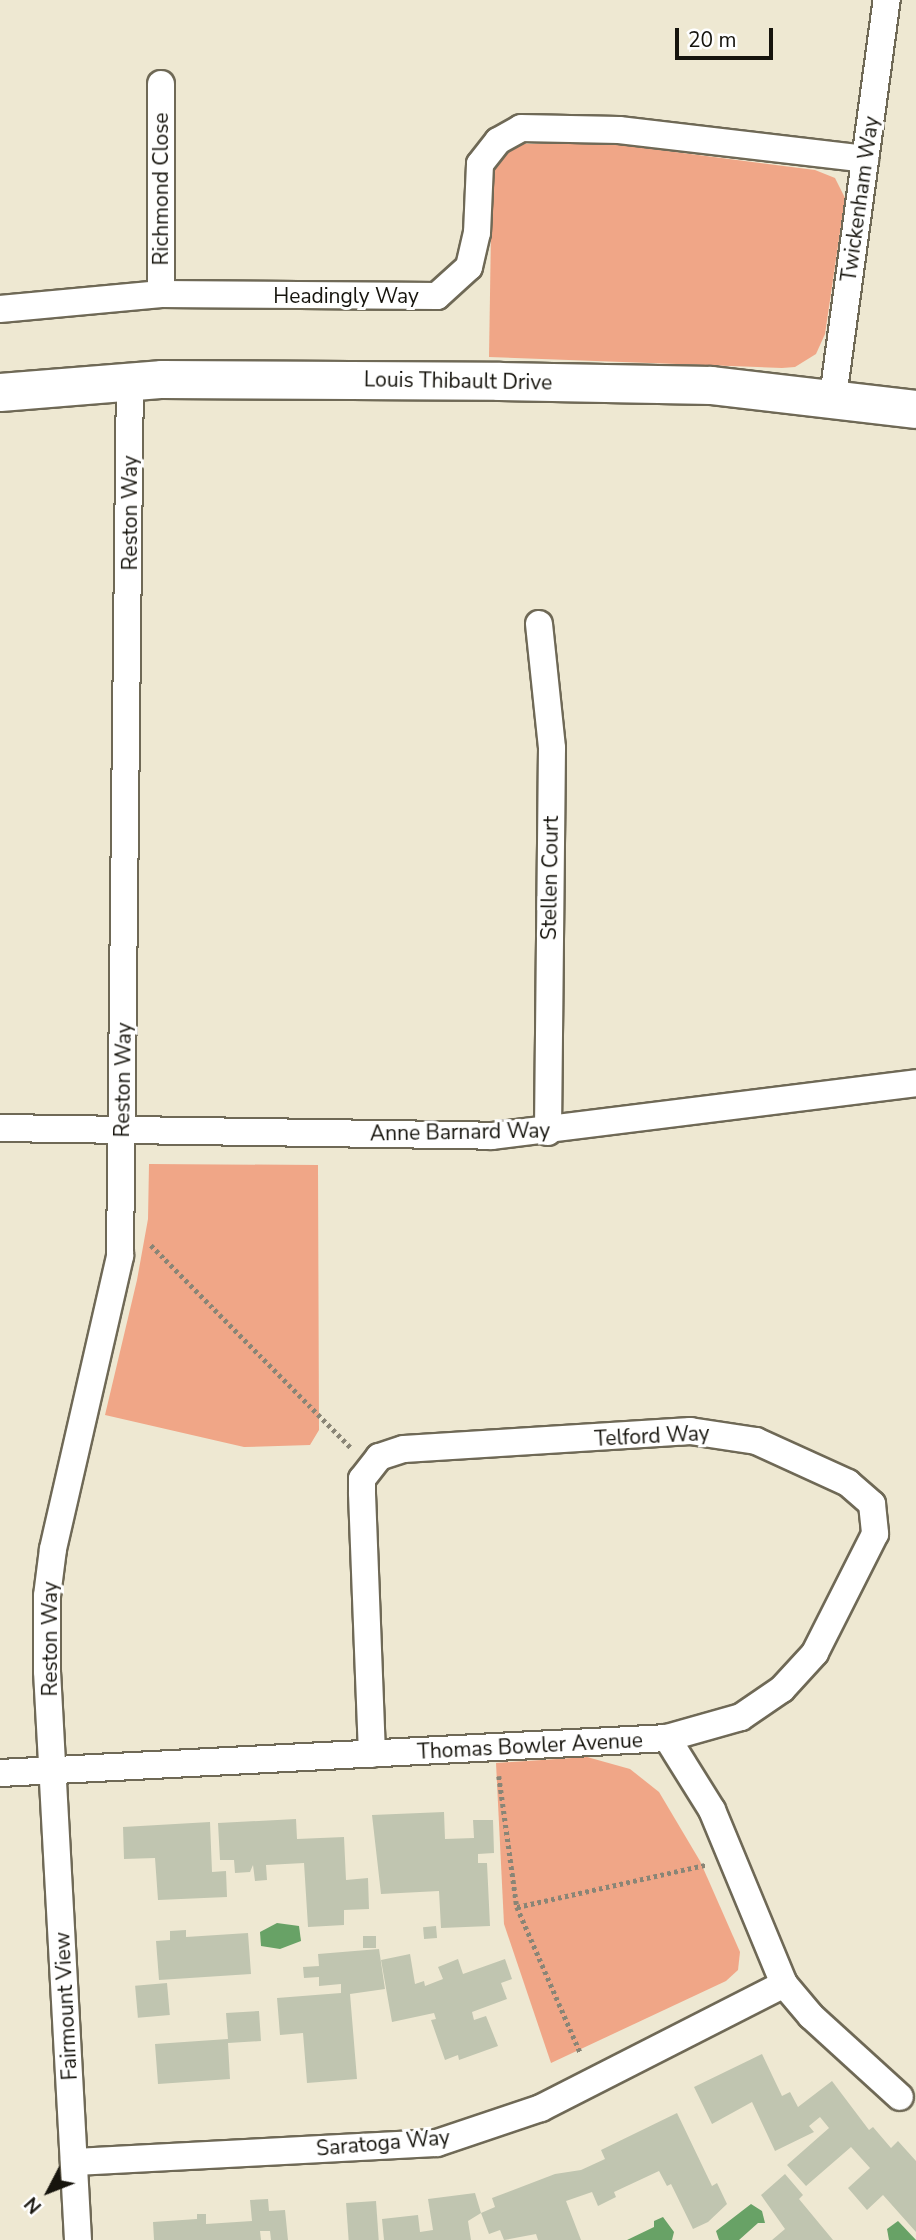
<!DOCTYPE html>
<html>
<head>
<meta charset="utf-8">
<style>
  body { margin:0 }
  #map { position:relative; width:916px; height:2240px; overflow:hidden; background:#eee8d2; font-family:"Nunito Sans",sans-serif }
  div>[style] { position:absolute }
  [style*='--x'] { left:calc(var(--x)*1px); top:calc(var(--y)*1px); width:calc(var(--w)*1px); rotate:calc(var(--a)*1deg) }
  .green>* { inset:0; background:#f0a687 }
  .water>* { inset:0; background:#68a266 }
  .building>* { inset:0; background:#c0c5b0; transform-origin:0 0 }
  .path>* { height:4.5px; margin-top:-2.25px; transform-origin:0; background:repeating-linear-gradient(90deg,#898576 0 3.5px,transparent 0 7px) }
  .roads { filter:drop-shadow(2px 0 #6f6956) drop-shadow(-2px 0 #6f6956) drop-shadow(0 2px #6f6956) drop-shadow(0 -2px #6f6956) }
  .street>* { height:26px; margin:-13px; padding:0 13px; transform-origin:13px; border-radius:13px; background:#fff }
  .secondary>* { height:37px; margin:-18.5px; padding:0 18.5px; transform-origin:18.5px; border-radius:18.5px; background:#fff }
  span { translate:-50% -50%; white-space:nowrap; text-align:center; line-height:1.15; -webkit-text-stroke:6px #fff; paint-order:stroke }
  .street-label { font-size:21px; color:#16140d }
  .north { position:absolute; left:14px; top:2156px; width:70px; height:70px; -webkit-text-stroke:5px #fff; paint-order:stroke; rotate:228deg; font-size:19px; font-weight:700; line-height:28px; text-align:center; color:#16140d }
  .north::after { content:''; display:block; margin:auto; width:24px; height:32px; background:#16140d; clip-path:polygon(50% 0,100% 100%,50% 72%,0 100%) }
  .scale { position:absolute; left:675px; top:28px; width:98px; height:32px; box-sizing:border-box; border:4px solid #16140d; border-top:0; padding-left:9px; font-size:21px; line-height:24px; white-space:nowrap; color:#16140d; -webkit-text-stroke:5px #fff; paint-order:stroke }
</style>
</head>
<body>
<div id="map">
  <div class="green">
    <i style="clip-path:polygon(605px 143px,815px 170px,835px 178px,845px 198px,825px 334px,816px 354px,795px 367px,782px 368px,489px 357px,492px 169px,503px 150px,519px 144px)"></i>
    <i style="clip-path:polygon(149px 1164px,318px 1165px,319px 1430px,310px 1445px,244px 1447px,105px 1415px,137px 1280px,148px 1219px)"></i>
    <i style="clip-path:polygon(587px 1757px,630px 1769px,659px 1792px,700px 1861px,740px 1952px,738px 1970px,726px 1981px,551px 2063px,504px 1924px,496px 1763px)"></i>
  </div>
  <div class="water">
    <i style="clip-path:polygon(277px 1923px,299px 1926px,301px 1941px,280px 1949px,261px 1946px,260px 1932px)"></i>
    <i style="clip-path:polygon(751px 2204px,762px 2211px,765px 2223px,758px 2223px,739px 2240px,719px 2240px,716px 2231px)"></i>
    <i style="clip-path:polygon(663px 2217px,674px 2232px,672px 2240px,627px 2240px,654px 2227px,654px 2221px)"></i>
    <i style="clip-path:polygon(898px 2221px,899px 2222px,916px 2240px,889px 2240px,887px 2229px)"></i>
  </div>
  <div class="building">
    <i style="clip-path:polygon(444px 1812px,445px 1839px,474px 1838px,473px 1820px,493px 1820px,494px 1853px,478px 1854px,478px 1863px,487px 1863px,490px 1926px,441px 1928px,439px 1891px,381px 1894px,372px 1815px)"></i>
    <i style="clip-path:polygon(296px 1819px,297px 1839px,344px 1837px,346px 1880px,368px 1878px,369px 1909px,344px 1910px,344px 1925px,308px 1927px,304px 1863px,266px 1865px,267px 1880px,255px 1881px,253px 1865px,250px 1872px,235px 1873px,234px 1860px,220px 1860px,218px 1823px)"></i>
    <i style="clip-path:polygon(210px 1822px,212px 1872px,226px 1871px,227px 1897px,158px 1900px,155px 1858px,124px 1859px,123px 1827px)"></i>
    <i style="left:436px;top:1926px;width:12px;height:13px;rotate:85deg"></i>
    <i style="clip-path:polygon(186px 1930px,186px 1937px,248px 1933px,251px 1974px,159px 1980px,156px 1941px,170px 1940px,170px 1931px)"></i>
    <i style="left:363px;top:1936px;width:13px;height:12px"></i>
    <i style="clip-path:polygon(379px 1949px,385px 1989px,350px 1994px,357px 2079px,307px 2083px,303px 2033px,280px 2035px,277px 1998px,341px 1993px,341px 1984px,319px 1986px,319px 1977px,304px 1978px,303px 1967px,319px 1966px,318px 1954px)"></i>
    <i style="clip-path:polygon(410px 1954px,415px 1984px,424px 1981px,425px 1986px,443px 1979px,438px 1967px,458px 1959px,463px 1974px,505px 1959px,512px 1979px,501px 1983px,507px 1999px,472px 2012px,474px 2020px,486px 2016px,498px 2046px,459px 2060px,458px 2055px,445px 2060px,431px 2020px,436px 2019px,434px 2013px,392px 2022px,381px 1960px)"></i>
    <i style="left:167px;top:1983px;width:32px;height:32px;rotate:85deg"></i>
    <i style="clip-path:polygon(259px 2011px,261px 2041px,228px 2043px,230px 2079px,158px 2084px,155px 2044px,228px 2039px,226px 2013px)"></i>
    <i style="clip-path:polygon(762px 2054px,782px 2096px,790px 2092px,798px 2107px,832px 2081px,869px 2130px,873px 2127px,891px 2148px,898px 2141px,916px 2161px,916px 2232px,883px 2195px,867px 2210px,848px 2188px,870px 2168px,851px 2147px,806px 2186px,787px 2165px,829px 2128px,820px 2117px,809px 2126px,814px 2132px,775px 2151px,752px 2102px,712px 2124px,694px 2087px)"></i>
    <i style="clip-path:polygon(677px 2113px,712px 2186px,717px 2183px,727px 2204px,708px 2222px,693px 2229px,671px 2184px,667px 2186px,659px 2171px,614px 2192px,616px 2197px,598px 2206px,592px 2192px,566px 2201px,581px 2240px,538px 2240px,536px 2234px,504px 2240px,500px 2230px,489px 2234px,481px 2213px,495px 2207px,492px 2198px,555px 2174px,581px 2170px,605px 2159px,601px 2150px)"></i>
    <i style="clip-path:polygon(785px 2174px,803px 2195px,799px 2199px,833px 2240px,772px 2240px,785px 2229px,761px 2195px)"></i>
    <i style="clip-path:polygon(475px 2193px,481px 2213px,468px 2221px,471px 2240px,384px 2240px,382px 2219px,418px 2215px,420px 2232px,433px 2230px,428px 2199px)"></i>
    <i style="clip-path:polygon(268px 2199px,269px 2211px,285px 2210px,288px 2240px,271px 2240px,270px 2231px,260px 2231px,261px 2240px,154px 2240px,153px 2222px,197px 2219px,197px 2214px,206px 2214px,206px 2224px,252px 2221px,250px 2200px)"></i>
    <i style="left:376px;top:2201px;width:39px;height:30px;rotate:86deg"></i>
  </div>
  <div class="path">
    <i style="--x:151;--y:1245;--w:285;--a:45.4"></i>
    <i style="--x:499;--y:1776;--w:132;--a:82.2"></i>
    <i style="--x:517;--y:1907;--w:160;--a:66.5"></i>
    <i style="--x:517;--y:1907;--w:193;--a:-12.6"></i>
  </div>
  <div class="roads">
    <div class="street">
      <i style="--x:161;--y:84;--w:210;--a:90"></i>
      <i style="--x:0;--y:309;--w:162;--a:-5.3"></i>
      <i style="--x:161;--y:294;--w:276;--a:0.4"></i>
      <i style="--x:437;--y:296;--w:43;--a:-42.2"></i>
      <i style="--x:469;--y:267;--w:35;--a:-77"></i>
      <i style="--x:477;--y:233;--w:69;--a:-87.5"></i>
      <i style="--x:480;--y:164;--w:29;--a:-52"></i>
      <i style="--x:498;--y:141;--w:26;--a:-29"></i>
      <i style="--x:521;--y:128;--w:98;--a:1.2"></i>
      <i style="--x:619;--y:130;--w:248;--a:6.7"></i>
      <i style="--x:833;--y:397;--w:401;--a:-82.3"></i>
      <i style="--x:539;--y:624;--w:125;--a:84"></i>
      <i style="--x:552;--y:748;--w:384;--a:90.6"></i>
      <i style="--x:0;--y:1128;--w:492;--a:0.9"></i>
      <i style="--x:492;--y:1136;--w:427;--a:-7.1"></i>
      <i style="--x:372;--y:1754;--w:262;--a:-92.2"></i>
      <i style="--x:362;--y:1492;--w:13;--a:-90"></i>
      <i style="--x:362;--y:1479;--w:28;--a:-52"></i>
      <i style="--x:379;--y:1457;--w:26;--a:-18"></i>
      <i style="--x:404;--y:1449;--w:287;--a:-3.6"></i>
      <i style="--x:690;--y:1431;--w:67;--a:8.6"></i>
      <i style="--x:756;--y:1441;--w:101;--a:24.5"></i>
      <i style="--x:848;--y:1483;--w:32;--a:41"></i>
      <i style="--x:872;--y:1504;--w:30;--a:84"></i>
      <i style="--x:875;--y:1534;--w:133;--a:116.8"></i>
      <i style="--x:815;--y:1653;--w:49;--a:132.5"></i>
      <i style="--x:782;--y:1689;--w:50;--a:145.7"></i>
      <i style="--x:741;--y:1717;--w:77;--a:164.2"></i>
      <i style="--x:0;--y:1773;--w:668;--a:-3"></i>
      <i style="--x:667;--y:1738;--w:85;--a:58"></i>
      <i style="--x:712;--y:1810;--w:188;--a:67.5"></i>
      <i style="--x:784;--y:1984;--w:42;--a:49.8"></i>
      <i style="--x:811;--y:2016;--w:120;--a:42.3"></i>
      <i style="--x:74;--y:2162;--w:363;--a:-3"></i>
      <i style="--x:437;--y:2143;--w:110;--a:-18.6"></i>
      <i style="--x:541;--y:2108;--w:273;--a:-27"></i>
      <i style="--x:78;--y:2240;--w:570;--a:-93.12"></i>
      <i style="--x:47;--y:1671;--w:75;--a:-90"></i>
      <i style="--x:47;--y:1596;--w:47;--a:-82.7"></i>
      <i style="--x:53;--y:1549;--w:301;--a:-77.1"></i>
      <i style="--x:120;--y:1256;--w:876;--a:-89.35"></i>
    </div>
    <div class="secondary">
      <i style="--x:0;--y:392;--w:163;--a:-4.6"></i>
      <i style="--x:162;--y:379;--w:337;--a:0.3"></i>
      <i style="--x:499;--y:381;--w:212;--a:1.1"></i>
      <i style="--x:711;--y:385;--w:206;--a:6.7"></i>
    </div>
  </div>
  <div class="street-label">
    <span style="left:161px;top:189px;rotate:-90deg">Richmond Close</span>
    <span style="left:860px;top:199px;rotate:-82deg">Twickenham Way</span>
    <span style="left:346px;top:296px">Headingly Way</span>
    <span style="left:458px;top:381px;rotate:1deg">Louis Thibault Drive</span>
    <span style="left:130px;top:513px;rotate:-90deg">Reston Way</span>
    <span style="left:550px;top:878px;rotate:-89deg">Stellen Court</span>
    <span style="left:123px;top:1080px;rotate:-89deg">Reston Way</span>
    <span style="left:460px;top:1132px;rotate:-1deg">Anne Barnard Way</span>
    <span style="left:652px;top:1436px;rotate:-3deg">Telford Way</span>
    <span style="left:50px;top:1639px;rotate:-90deg">Reston Way</span>
    <span style="left:530px;top:1746px;rotate:-3deg">Thomas Bowler Avenue</span>
    <span style="left:66px;top:2006px;rotate:-93deg">Fairmount View</span>
    <span style="left:383px;top:2143px;rotate:-5deg">Saratoga Way</span>
  </div>
  <div class="north">N</div>
  <div class="scale">20 m</div>
</div>
</body>
</html>
